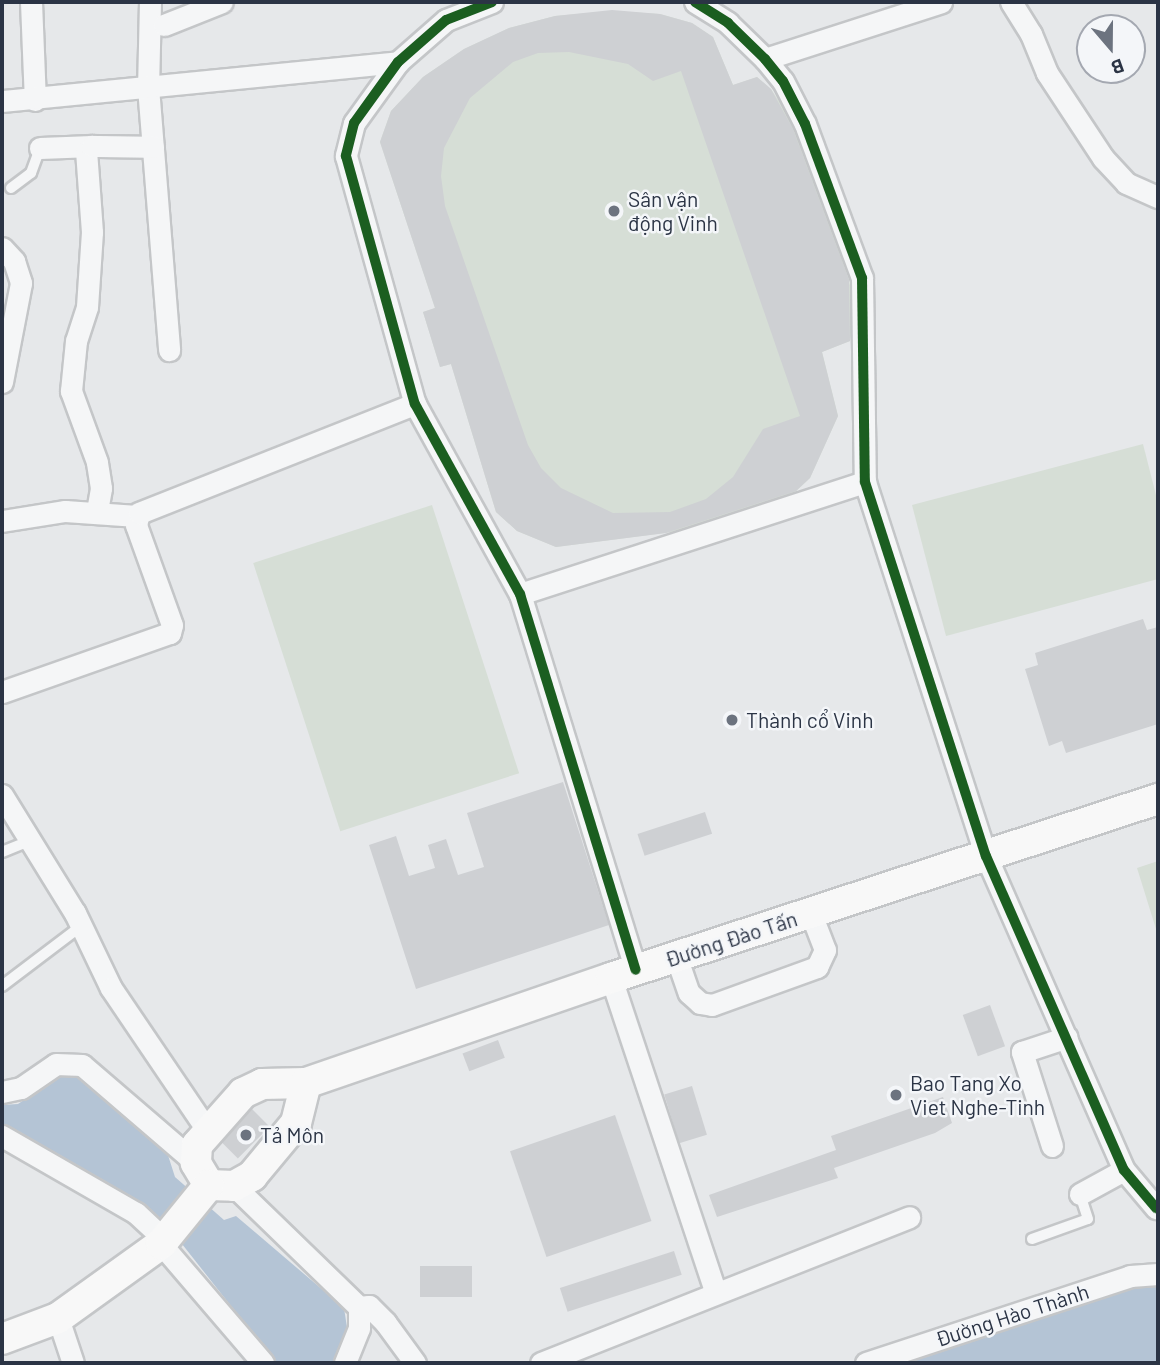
<!DOCTYPE html>
<html>
<head>
<meta charset="utf-8">
<style>
  body { margin:0 }
  #map { position:relative; width:1160px; height:1365px; overflow:hidden; background:#e6e8ea; font-family:Barlow,sans-serif }
  div>[style] { position:absolute }
  [style*='--x'] { left:calc(var(--x)*1px); top:calc(var(--y)*1px); width:calc(var(--w)*1px); rotate:calc(var(--a)*1deg) }
  .green>* { inset:0; background:#d6ded6; transform-origin:0 0 }
  .water>* { inset:0; background:#b4c4d5 }
  .building>* { inset:0; background:#ced0d3; transform-origin:0 0 }
  .roads { filter:drop-shadow(2px 0 #c4c6c8) drop-shadow(-2px 0 #c4c6c8) drop-shadow(0 2px #c4c6c8) drop-shadow(0 -2px #c4c6c8) }
  .lane>* { height:10px; margin:-5px; padding:0 5px; transform-origin:5px; border-radius:5px; background:#f5f6f7 }
  .street>* { height:21px; margin:-10.5px; padding:0 10.5px; transform-origin:10.5px; border-radius:10.5px; background:#f5f6f7 }
  .secondary>* { height:30px; margin:-15px; padding:0 15px; transform-origin:15px; border-radius:15px; background:#f8f8f8 }
  .cycleway>* { height:10px; margin:-5px; padding:0 5px; transform-origin:5px; border-radius:5px; background:#1b5e20 }
  .dots>* { width:19px; height:19px; translate:-50% -50%; box-sizing:border-box; border:4px solid #f4f6f9; border-radius:50% }
  span { translate:-50% -50%; white-space:nowrap; text-align:center; line-height:1.15; -webkit-text-stroke:5px #f4f6f9; paint-order:stroke }
  .poi-label { font-size:21px; color:#2b3445 }
  .left { translate:0 -50%; text-align:left }
  .street-label { font-size:21px; color:#2b3445 }
  .frame { position:absolute; inset:0; border:4px solid #2b3445; pointer-events:none }
  .north { position:absolute; left:1076px; top:14px; width:70px; height:70px; box-sizing:border-box; background:#f4f6f9; border:2px solid #a4a8b1; border-radius:50%; rotate:160deg; font-size:19px; font-weight:700; line-height:28px; text-align:center; color:#2b3445 }
  .north::after { content:''; display:block; margin:auto; width:24px; height:32px; background:#6c737f; clip-path:polygon(50% 0,100% 100%,50% 72%,0 100%) }
</style>
</head>
<body>
<div id="map">
  <div class="green">
    <i style="clip-path:polygon(612px 11px,660px 14px,692px 23px,713px 37px,733px 85px,757px 77px,771px 89px,798px 130px,849px 280px,855px 313px,850px 341px,822px 352px,838px 416px,810px 478px,793px 494px,767px 506px,680px 531px,556px 547px,517px 531px,496px 512px,451px 364px,440px 367px,423px 312px,435px 308px,380px 142px,391px 111px,423px 77px,464px 49px,509px 28px,555px 16px)"></i>
    <i style="clip-path:polygon(1143px 444px,1158px 503px,1158px 579px,946px 636px,912px 505px)"></i>
    <i style="left:432px;top:505px;width:282px;height:188px;rotate:72deg"></i>
    <i style="clip-path:polygon(1158px 861px,1158px 928px,1156px 929px,1137px 868px)"></i>
  </div>
  <div class="water">
    <i style="clip-path:polygon(72px 1075px,85px 1080px,166px 1149px,175px 1177px,224px 1220px,236px 1216px,344px 1308px,348px 1334px,335px 1363px,276px 1363px,182px 1244px,143px 1213px,2px 1129px,2px 1105px,18px 1104px,60px 1076px)"></i>
    <i style="clip-path:polygon(1158px 1282px,1158px 1363px,900px 1363px,1140px 1283px)"></i>
  </div>
  <div class="building">
    <i style="clip-path:polygon(evenodd,612px 10px,660px 14px,692px 23px,713px 37px,733px 85px,757px 77px,771px 89px,793px 129px,849px 280px,850px 341px,822px 352px,838px 416px,810px 478px,796px 491px,666px 533px,556px 547px,517px 531px,496px 512px,451px 364px,440px 367px,423px 312px,435px 308px,380px 142px,391px 111px,423px 77px,464px 49px,509px 28px,555px 16px,612px 10px,569px 52px,628px 64px,653px 81px,681px 71px,800px 416px,763px 429px,733px 477px,706px 499px,670px 512px,613px 513px,561px 488px,541px 468px,528px 445px,445px 206px,441px 176px,444px 148px,470px 98px,513px 62px,538px 53px,569px 52px)"></i>
    <i style="clip-path:polygon(1143px 619px,1147px 630px,1158px 627px,1158px 724px,1066px 753px,1062px 741px,1049px 746px,1025px 669px,1038px 665px,1035px 653px)"></i>
    <i style="clip-path:polygon(563px 782px,609px 925px,416px 989px,369px 845px,396px 836px,409px 876px,435px 868px,428px 845px,446px 839px,458px 875px,484px 867px,467px 813px)"></i>
    <i style="left:705px;top:812px;width:23px;height:71px;rotate:72deg"></i>
    <i style="left:990px;top:1005px;width:44px;height:29px;rotate:70deg"></i>
    <i style="left:498px;top:1040px;width:19px;height:38px;rotate:69deg"></i>
    <i style="left:692px;top:1086px;width:51px;height:29px;rotate:73deg"></i>
    <i style="clip-path:polygon(943px 1097px,952px 1123px,935px 1133px,834px 1168px,838px 1178px,717px 1217px,709px 1195px,836px 1150px,831px 1136px)"></i>
    <i style="left:252px;top:1109px;width:25px;height:45px;rotate:45deg"></i>
    <i style="left:615px;top:1115px;width:112px;height:111px;rotate:71deg"></i>
    <i style="left:674px;top:1251px;width:25px;height:120px;rotate:72deg"></i>
    <i style="left:472px;top:1266px;width:31px;height:52px;rotate:90deg"></i>
  </div>
  <div class="roads">
    <div class="lane">
      <i style="--x:11;--y:188;--w:25;--a:-37"></i>
      <i style="--x:31;--y:173;--w:27;--a:-70"></i>
      <i style="--x:2;--y:852;--w:29;--a:-22"></i>
      <i style="--x:2;--y:986;--w:99;--a:-37.2"></i>
      <i style="--x:1032;--y:1239;--w:59;--a:-19.7"></i>
      <i style="--x:1088;--y:1219;--w:26;--a:-108"></i>
    </div>
    <div class="street">
      <i style="--x:31;--y:2;--w:98;--a:87.7"></i>
      <i style="--x:150;--y:2;--w:85;--a:91.3"></i>
      <i style="--x:148;--y:87;--w:264;--a:85.4"></i>
      <i style="--x:492;--y:2;--w:49;--a:158.6"></i>
      <i style="--x:446;--y:20;--w:64;--a:138.8"></i>
      <i style="--x:398;--y:62;--w:75;--a:125.8"></i>
      <i style="--x:354;--y:123;--w:34;--a:104"></i>
      <i style="--x:346;--y:156;--w:257;--a:74.5"></i>
      <i style="--x:415;--y:404;--w:217;--a:61.1"></i>
      <i style="--x:520;--y:594;--w:393;--a:72.9"></i>
      <i style="--x:695;--y:2;--w:39;--a:32"></i>
      <i style="--x:728;--y:23;--w:52;--a:44.2"></i>
      <i style="--x:765;--y:59;--w:28;--a:51"></i>
      <i style="--x:783;--y:81;--w:48;--a:62.9"></i>
      <i style="--x:805;--y:124;--w:164;--a:69.7"></i>
      <i style="--x:862;--y:278;--w:204;--a:89.2"></i>
      <i style="--x:865;--y:482;--w:393;--a:72.1"></i>
      <i style="--x:986;--y:856;--w:343;--a:66.3"></i>
      <i style="--x:1124;--y:1170;--w:50;--a:49.9"></i>
      <i style="--x:1011;--y:2;--w:38;--a:58"></i>
      <i style="--x:1031;--y:34;--w:42;--a:67.7"></i>
      <i style="--x:1047;--y:73;--w:102;--a:56.6"></i>
      <i style="--x:1103;--y:158;--w:34;--a:47"></i>
      <i style="--x:1126;--y:183;--w:35;--a:24"></i>
      <i style="--x:164;--y:25;--w:62;--a:-21.6"></i>
      <i style="--x:765;--y:59;--w:185;--a:-17.9"></i>
      <i style="--x:2;--y:101;--w:398;--a:-5.6"></i>
      <i style="--x:40;--y:148;--w:52;--a:-2.2"></i>
      <i style="--x:2;--y:248;--w:18;--a:47"></i>
      <i style="--x:14;--y:261;--w:23;--a:72"></i>
      <i style="--x:21;--y:283;--w:101;--a:100.9"></i>
      <i style="--x:97;--y:511;--w:23;--a:-80"></i>
      <i style="--x:101;--y:488;--w:26;--a:-99"></i>
      <i style="--x:97;--y:462;--w:76;--a:-110.1"></i>
      <i style="--x:71;--y:391;--w:50;--a:-84.3"></i>
      <i style="--x:76;--y:341;--w:36;--a:-72"></i>
      <i style="--x:87;--y:307;--w:75;--a:-86.2"></i>
      <i style="--x:92;--y:232;--w:81;--a:-94.2"></i>
      <i style="--x:86;--y:151;--w:8;--a:-40"></i>
      <i style="--x:92;--y:146;--w:61;--a:0.9"></i>
      <i style="--x:2;--y:521;--w:64;--a:-9"></i>
      <i style="--x:65;--y:511;--w:72;--a:4"></i>
      <i style="--x:520;--y:594;--w:363;--a:-18"></i>
      <i style="--x:2;--y:692;--w:178;--a:-19.4"></i>
      <i style="--x:170;--y:633;--w:8;--a:-76"></i>
      <i style="--x:172;--y:625;--w:106;--a:-109.8"></i>
      <i style="--x:136;--y:525;--w:12;--a:-76"></i>
      <i style="--x:139;--y:513;--w:297;--a:-21.6"></i>
      <i style="--x:2;--y:795;--w:139;--a:58.3"></i>
      <i style="--x:75;--y:913;--w:83;--a:64.4"></i>
      <i style="--x:111;--y:988;--w:171;--a:55.9"></i>
      <i style="--x:676;--y:956;--w:39;--a:71"></i>
      <i style="--x:689;--y:993;--w:15;--a:42"></i>
      <i style="--x:700;--y:1003;--w:12;--a:9"></i>
      <i style="--x:712;--y:1005;--w:112;--a:-19.9"></i>
      <i style="--x:817;--y:967;--w:19;--a:-65"></i>
      <i style="--x:825;--y:950;--w:40;--a:-111"></i>
      <i style="--x:611;--y:978;--w:330;--a:71.6"></i>
      <i style="--x:2;--y:1092;--w:19;--a:-12"></i>
      <i style="--x:21;--y:1088;--w:42;--a:-34.4"></i>
      <i style="--x:56;--y:1064;--w:26;--a:2"></i>
      <i style="--x:82;--y:1065;--w:150;--a:40.7"></i>
      <i style="--x:2;--y:1136;--w:155;--a:29.9"></i>
      <i style="--x:136;--y:1213;--w:38;--a:43"></i>
      <i style="--x:1052;--y:1146;--w:99;--a:-107.7"></i>
      <i style="--x:1022;--y:1052;--w:47;--a:-18.4"></i>
      <i style="--x:234;--y:1186;--w:174;--a:44.1"></i>
      <i style="--x:359;--y:1307;--w:21;--a:90"></i>
      <i style="--x:359;--y:1328;--w:38;--a:112"></i>
      <i style="--x:1080;--y:1194;--w:50;--a:-28.6"></i>
      <i style="--x:161;--y:1244;--w:157;--a:49.4"></i>
      <i style="--x:359;--y:1307;--w:10;--a:-6"></i>
      <i style="--x:369;--y:1306;--w:23;--a:45"></i>
      <i style="--x:385;--y:1322;--w:51;--a:53.8"></i>
      <i style="--x:58;--y:1318;--w:47;--a:71.6"></i>
      <i style="--x:541;--y:1363;--w:396;--a:-21.6"></i>
      <i style="--x:866;--y:1363;--w:278;--a:-18.2"></i>
      <i style="--x:1130;--y:1276;--w:28;--a:-4"></i>
    </div>
    <div class="secondary">
      <i style="--x:209;--y:1185;--w:26;--a:-121"></i>
      <i style="--x:196;--y:1163;--w:18;--a:-87"></i>
      <i style="--x:197;--y:1145;--w:69;--a:-48.5"></i>
      <i style="--x:243;--y:1093;--w:21;--a:-25"></i>
      <i style="--x:262;--y:1084;--w:44;--a:-1.3"></i>
      <i style="--x:306;--y:1083;--w:323;--a:-19"></i>
      <i style="--x:611;--y:978;--w:576;--a:-18.12"></i>
      <i style="--x:209;--y:1185;--w:25;--a:2"></i>
      <i style="--x:234;--y:1186;--w:21;--a:-29"></i>
      <i style="--x:252;--y:1176;--w:69;--a:-50.3"></i>
      <i style="--x:296;--y:1123;--w:41;--a:-76"></i>
      <i style="--x:2;--y:1339;--w:60;--a:-20.6"></i>
      <i style="--x:58;--y:1318;--w:127;--a:-35.7"></i>
      <i style="--x:161;--y:1244;--w:76;--a:-50.9"></i>
    </div>
  </div>
  <div class="cycleway">
    <i style="--x:492;--y:2;--w:49;--a:158.6"></i>
    <i style="--x:446;--y:20;--w:64;--a:138.8"></i>
    <i style="--x:398;--y:62;--w:75;--a:125.8"></i>
    <i style="--x:354;--y:123;--w:34;--a:104"></i>
    <i style="--x:346;--y:156;--w:257;--a:74.5"></i>
    <i style="--x:415;--y:404;--w:217;--a:61.1"></i>
    <i style="--x:520;--y:594;--w:393;--a:72.9"></i>
    <i style="--x:695;--y:2;--w:39;--a:32"></i>
    <i style="--x:728;--y:23;--w:52;--a:44.2"></i>
    <i style="--x:765;--y:59;--w:28;--a:51"></i>
    <i style="--x:783;--y:81;--w:48;--a:62.9"></i>
    <i style="--x:805;--y:124;--w:164;--a:69.7"></i>
    <i style="--x:862;--y:278;--w:204;--a:89.2"></i>
    <i style="--x:865;--y:482;--w:393;--a:72.1"></i>
    <i style="--x:986;--y:856;--w:343;--a:66.3"></i>
    <i style="--x:1124;--y:1170;--w:50;--a:49.9"></i>
  </div>
  <div class="dots">
    <i style="left:614px;top:211px;background:#6c737f"></i>
    <i style="left:732px;top:720px;background:#6c737f"></i>
    <i style="left:896px;top:1095px;background:#6c737f"></i>
    <i style="left:246px;top:1135px;background:#6c737f"></i>
  </div>
  <div class="poi-label">
    <span class="left" style="left:628px;top:211px">Sân vận<br>động Vinh</span>
    <span class="left" style="left:746px;top:720px">Thành cổ Vinh</span>
    <span class="left" style="left:910px;top:1095px">Bao Tang Xo<br>Viet Nghe-Tinh</span>
    <span class="left" style="left:260px;top:1135px">Tả Môn</span>
  </div>
  <div class="street-label">
    <span style="left:731px;top:939px;rotate:-18deg">Đường Đào Tấn</span>
    <span style="left:1012px;top:1315px;rotate:-18deg">Đường Hào Thành</span>
  </div>
  <div class="frame"></div>
  <div class="north">B</div>
</div>
</body>
</html>
